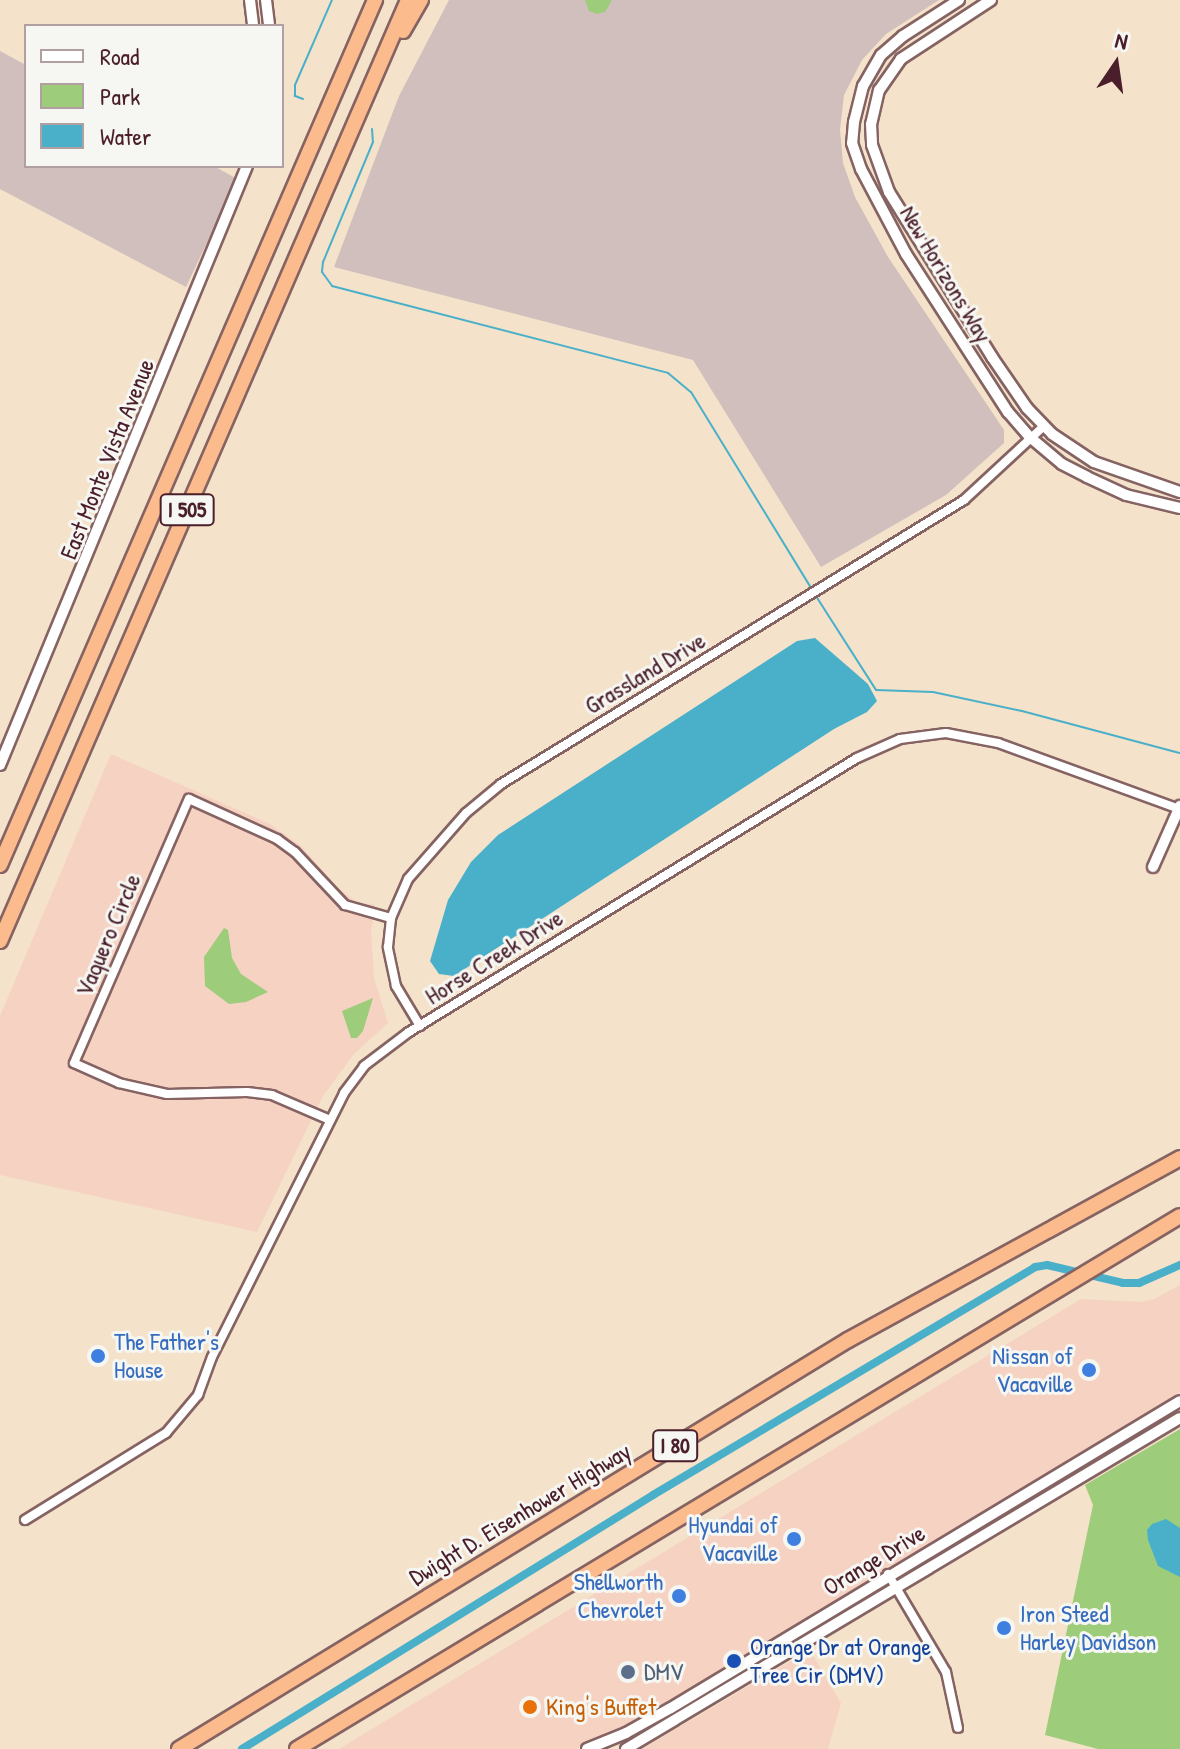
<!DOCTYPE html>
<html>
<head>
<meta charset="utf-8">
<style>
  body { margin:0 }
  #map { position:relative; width:1180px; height:1749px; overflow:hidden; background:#f4e2ca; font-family:"Patrick Hand",sans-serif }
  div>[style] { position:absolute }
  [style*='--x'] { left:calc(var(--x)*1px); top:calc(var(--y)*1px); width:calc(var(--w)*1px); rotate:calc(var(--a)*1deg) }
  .built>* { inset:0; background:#f6d2c3 }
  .industrial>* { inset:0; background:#d1bfbd }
  .green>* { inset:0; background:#9dcc7a }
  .water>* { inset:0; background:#4ab0c9 }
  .stream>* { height:2px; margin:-1px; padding:0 1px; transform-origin:1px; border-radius:1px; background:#4ab0c9 }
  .canal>* { height:8px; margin:-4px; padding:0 4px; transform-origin:4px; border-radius:4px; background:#4ab0c9 }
  .roads { filter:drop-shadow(2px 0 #866363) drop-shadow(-2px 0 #866363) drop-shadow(0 2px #866363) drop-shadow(0 -2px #866363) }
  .minor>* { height:8px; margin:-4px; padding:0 4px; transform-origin:4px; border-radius:4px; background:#fff }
  .tertiary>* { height:10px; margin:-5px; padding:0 5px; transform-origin:5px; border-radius:5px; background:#fff }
  .motorway>* { height:14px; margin:-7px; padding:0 7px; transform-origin:7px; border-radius:7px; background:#fbbb8c }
  .dots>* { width:22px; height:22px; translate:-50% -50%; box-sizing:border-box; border:4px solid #f6f6f2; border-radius:50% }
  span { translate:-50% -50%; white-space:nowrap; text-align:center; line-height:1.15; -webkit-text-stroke:6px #f6f6f2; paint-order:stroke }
  .shield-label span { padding:2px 6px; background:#f6f6f2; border:2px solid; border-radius:6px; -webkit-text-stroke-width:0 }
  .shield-label { font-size:22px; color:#4a1f2b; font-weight:700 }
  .street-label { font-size:24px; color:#4a1f2b }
  .shop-label { font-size:24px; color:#366cbe }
  .left { translate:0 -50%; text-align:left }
  .right { translate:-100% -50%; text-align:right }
  .transit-label { font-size:24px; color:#164399 }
  .service-label { font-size:24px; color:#4e5e75 }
  .food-label { font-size:24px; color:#c56008 }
  .legend { position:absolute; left:24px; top:24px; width:260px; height:144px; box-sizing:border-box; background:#f6f6f2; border:2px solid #b1a0a2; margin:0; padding:10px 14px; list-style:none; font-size:24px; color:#4a1f2b }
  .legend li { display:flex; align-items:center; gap:16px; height:40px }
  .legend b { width:40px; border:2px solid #b1a0a2 }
  .north { position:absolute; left:1076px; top:24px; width:80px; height:80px; -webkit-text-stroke:6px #f6f6f2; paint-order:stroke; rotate:13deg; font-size:22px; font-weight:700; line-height:32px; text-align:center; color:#4a1f2b }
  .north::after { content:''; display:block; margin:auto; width:28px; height:36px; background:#4a1f2b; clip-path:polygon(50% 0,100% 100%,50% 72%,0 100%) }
</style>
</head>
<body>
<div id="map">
  <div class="built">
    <i style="clip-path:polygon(111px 754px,270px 824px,301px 846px,339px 889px,357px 902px,375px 905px,371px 931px,374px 978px,388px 1023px,353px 1055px,323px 1096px,257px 1232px,0 1175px,0 1016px)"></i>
    <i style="clip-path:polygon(1180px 1285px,1180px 1392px,631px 1726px,576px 1749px,339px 1749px,1081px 1299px,1140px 1302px,1154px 1299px)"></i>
    <i style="clip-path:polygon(810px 1650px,841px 1703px,828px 1749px,642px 1749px)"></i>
  </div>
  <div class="industrial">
    <i style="clip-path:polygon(449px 0,939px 0,886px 34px,862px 60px,844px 95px,840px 130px,843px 163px,855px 197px,888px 257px,1004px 430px,1004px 443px,946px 495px,821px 567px,693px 360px,334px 267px,399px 96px)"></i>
    <i style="clip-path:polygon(0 51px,26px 65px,26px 166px,214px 166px,237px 179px,186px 287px,0 189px)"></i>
  </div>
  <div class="green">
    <i style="clip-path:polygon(585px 0,611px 0,611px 2px,605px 12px,597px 14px,589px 11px)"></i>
    <i style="clip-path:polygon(224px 928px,228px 930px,232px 958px,241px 974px,268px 992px,246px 1002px,229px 1004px,205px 986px,204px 957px)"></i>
    <i style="clip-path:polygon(373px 998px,363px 1031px,357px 1038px,351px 1038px,342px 1011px)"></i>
    <i style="clip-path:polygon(1180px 1429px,1180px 1749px,1098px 1749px,1045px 1735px,1093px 1505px,1085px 1485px)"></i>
  </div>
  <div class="water">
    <i style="clip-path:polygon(815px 638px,868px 684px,877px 701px,867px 712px,834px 729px,454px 976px,439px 974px,430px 961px,448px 900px,471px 862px,498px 835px,797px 641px)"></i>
    <i style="clip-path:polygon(1166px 1519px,1180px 1528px,1180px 1577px,1158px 1566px,1148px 1540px,1147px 1530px,1152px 1524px)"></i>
  </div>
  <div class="stream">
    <i style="--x:303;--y:99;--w:9;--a:-159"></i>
    <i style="--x:295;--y:96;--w:11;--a:-90"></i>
    <i style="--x:295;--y:85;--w:93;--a:-66.5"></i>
    <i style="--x:372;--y:129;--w:13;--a:86"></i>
    <i style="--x:373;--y:142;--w:130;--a:112.6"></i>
    <i style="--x:323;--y:262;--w:10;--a:96"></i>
    <i style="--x:322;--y:272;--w:17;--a:54"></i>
    <i style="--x:332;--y:286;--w:347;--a:14.5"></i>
    <i style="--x:668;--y:373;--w:30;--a:40"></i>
    <i style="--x:691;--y:392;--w:230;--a:58.5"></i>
    <i style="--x:814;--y:593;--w:115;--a:57.4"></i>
    <i style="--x:876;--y:690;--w:57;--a:2"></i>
    <i style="--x:933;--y:692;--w:91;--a:12.1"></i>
    <i style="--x:1022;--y:711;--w:163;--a:14.9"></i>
  </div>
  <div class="canal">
    <i style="--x:242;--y:1749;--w:483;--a:-31.7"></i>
    <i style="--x:653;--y:1495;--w:445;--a:-30.8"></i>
    <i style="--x:1035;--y:1267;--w:12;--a:-9"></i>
    <i style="--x:1047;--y:1265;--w:78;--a:13.3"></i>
    <i style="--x:1123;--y:1283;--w:16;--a:0"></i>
    <i style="--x:1139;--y:1283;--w:45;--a:-23.7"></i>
  </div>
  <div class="roads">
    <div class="minor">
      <i style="--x:420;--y:1026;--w:47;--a:-121"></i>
      <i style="--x:396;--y:986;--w:40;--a:-102"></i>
      <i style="--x:388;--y:947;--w:29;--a:-84"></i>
      <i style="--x:391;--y:918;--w:43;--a:-66.4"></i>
      <i style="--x:408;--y:879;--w:88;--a:-48.7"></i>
      <i style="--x:466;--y:813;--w:45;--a:-39.6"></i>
      <i style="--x:501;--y:784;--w:543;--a:-31.52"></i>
      <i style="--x:964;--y:500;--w:109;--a:-42.8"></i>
      <i style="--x:330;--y:1120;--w:63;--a:-156.7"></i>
      <i style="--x:272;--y:1095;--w:25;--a:-173"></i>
      <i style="--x:247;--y:1092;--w:80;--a:178.6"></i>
      <i style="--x:167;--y:1094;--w:49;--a:-167.1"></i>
      <i style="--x:119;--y:1083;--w:49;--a:-156"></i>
      <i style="--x:74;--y:1063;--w:288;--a:-66.5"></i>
      <i style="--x:189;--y:799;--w:97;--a:24.4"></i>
      <i style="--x:277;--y:839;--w:22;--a:36"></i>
      <i style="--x:295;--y:852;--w:73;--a:46.7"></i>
      <i style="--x:345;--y:905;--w:48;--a:15.8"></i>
      <i style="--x:25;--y:1520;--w:166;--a:-31.7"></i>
      <i style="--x:166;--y:1433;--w:50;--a:-49.9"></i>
      <i style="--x:198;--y:1395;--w:40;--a:-69.8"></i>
      <i style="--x:212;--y:1357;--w:295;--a:-63.4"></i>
      <i style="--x:344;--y:1093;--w:34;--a:-53"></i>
      <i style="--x:364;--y:1066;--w:56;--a:-37.1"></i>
      <i style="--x:409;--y:1032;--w:525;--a:-31.45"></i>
      <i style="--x:857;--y:758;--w:47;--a:-23.8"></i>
      <i style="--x:900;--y:739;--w:46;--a:-7.4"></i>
      <i style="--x:946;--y:733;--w:53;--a:10.9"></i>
      <i style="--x:998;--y:743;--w:193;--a:20"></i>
      <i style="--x:888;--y:1574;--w:114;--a:59.4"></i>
      <i style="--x:946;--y:1672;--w:57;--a:77.9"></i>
    </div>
    <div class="tertiary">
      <i style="--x:250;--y:0;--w:26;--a:83"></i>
      <i style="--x:266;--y:0;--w:26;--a:83"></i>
      <i style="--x:959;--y:0;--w:67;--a:147.3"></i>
      <i style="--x:903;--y:36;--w:29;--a:139"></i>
      <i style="--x:881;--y:55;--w:36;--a:120"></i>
      <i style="--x:863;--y:86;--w:37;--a:104"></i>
      <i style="--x:854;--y:122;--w:21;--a:95"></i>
      <i style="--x:852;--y:143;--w:28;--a:71"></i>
      <i style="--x:861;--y:169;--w:96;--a:62.1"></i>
      <i style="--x:906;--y:254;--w:188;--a:57.2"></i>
      <i style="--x:1008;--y:412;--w:35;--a:49"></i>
      <i style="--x:1031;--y:438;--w:40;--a:40"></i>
      <i style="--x:1062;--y:464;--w:28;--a:27"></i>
      <i style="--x:1087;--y:477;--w:43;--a:24.8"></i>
      <i style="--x:1126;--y:495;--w:56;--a:13.5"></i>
      <i style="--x:991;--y:0;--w:108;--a:146.8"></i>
      <i style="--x:901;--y:59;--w:38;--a:125"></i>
      <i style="--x:879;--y:90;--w:35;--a:103"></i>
      <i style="--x:871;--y:124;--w:21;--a:87"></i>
      <i style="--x:872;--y:145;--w:50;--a:70.1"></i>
      <i style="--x:889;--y:192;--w:195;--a:58"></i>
      <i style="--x:992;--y:357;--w:62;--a:55.5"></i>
      <i style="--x:1027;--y:408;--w:36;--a:46"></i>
      <i style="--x:1052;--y:434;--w:50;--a:33.7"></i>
      <i style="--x:1094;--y:462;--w:91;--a:19.2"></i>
      <i style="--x:0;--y:765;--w:648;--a:-67.59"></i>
      <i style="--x:1153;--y:867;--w:67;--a:-66.1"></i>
      <i style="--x:587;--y:1749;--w:42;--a:-22.3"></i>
      <i style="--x:626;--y:1733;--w:51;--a:-29.1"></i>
      <i style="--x:671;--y:1708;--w:594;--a:-31.1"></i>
      <i style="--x:626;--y:1749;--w:645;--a:-30.86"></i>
    </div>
    <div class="motorway">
      <i style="--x:403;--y:31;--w:36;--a:-60"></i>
      <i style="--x:0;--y:865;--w:943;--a:-66.56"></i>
      <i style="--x:0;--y:941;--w:1026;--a:-66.56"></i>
      <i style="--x:179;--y:1749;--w:784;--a:-31.44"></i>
      <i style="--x:848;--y:1340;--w:379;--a:-28.7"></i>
      <i style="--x:297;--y:1749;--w:1031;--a:-31.12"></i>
    </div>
  </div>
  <div class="dots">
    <i style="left:98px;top:1356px;background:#3f7fe0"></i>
    <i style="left:1089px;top:1370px;background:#3f7fe0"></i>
    <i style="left:794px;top:1539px;background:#3f7fe0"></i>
    <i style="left:679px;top:1596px;background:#3f7fe0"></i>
    <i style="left:1004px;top:1628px;background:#3f7fe0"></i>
    <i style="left:734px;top:1661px;background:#1a4fb4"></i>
    <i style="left:628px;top:1672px;background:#5c6f8a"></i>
    <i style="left:530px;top:1707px;background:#e8710a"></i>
  </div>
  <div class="shield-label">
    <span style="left:187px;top:510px">I 505</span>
    <span style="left:675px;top:1446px">I 80</span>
  </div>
  <div class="street-label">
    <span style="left:946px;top:274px;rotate:59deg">New Horizons Way</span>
    <span style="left:107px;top:459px;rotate:-68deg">East Monte Vista Avenue</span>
    <span style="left:645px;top:673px;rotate:-31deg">Grassland Drive</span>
    <span style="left:108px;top:935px;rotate:-67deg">Vaquero Circle</span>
    <span style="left:494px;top:957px;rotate:-32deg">Horse Creek Drive</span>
    <span style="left:520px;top:1514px;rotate:-31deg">Dwight D. Eisenhower Highway</span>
    <span style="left:874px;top:1560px;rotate:-31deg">Orange Drive</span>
  </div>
  <div class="shop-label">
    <span class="left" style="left:114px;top:1356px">The Father's<br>House</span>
    <span class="right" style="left:1073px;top:1370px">Nissan of<br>Vacaville</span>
    <span class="right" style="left:778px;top:1539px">Hyundai of<br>Vacaville</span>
    <span class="right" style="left:663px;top:1596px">Shellworth<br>Chevrolet</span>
    <span class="left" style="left:1020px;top:1628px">Iron Steed<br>Harley Davidson</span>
  </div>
  <div class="transit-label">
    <span class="left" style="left:750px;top:1661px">Orange Dr at Orange<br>Tree Cir (DMV)</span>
  </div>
  <div class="service-label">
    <span class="left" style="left:644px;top:1672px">DMV</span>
  </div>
  <div class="food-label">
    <span class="left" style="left:546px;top:1707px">King's Buffet</span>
  </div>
  <ul class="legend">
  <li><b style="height:10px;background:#fff"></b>Road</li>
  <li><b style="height:22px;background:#9dcc7a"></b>Park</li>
  <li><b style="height:22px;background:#4ab0c9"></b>Water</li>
  </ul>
  <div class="north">N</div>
</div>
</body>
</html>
